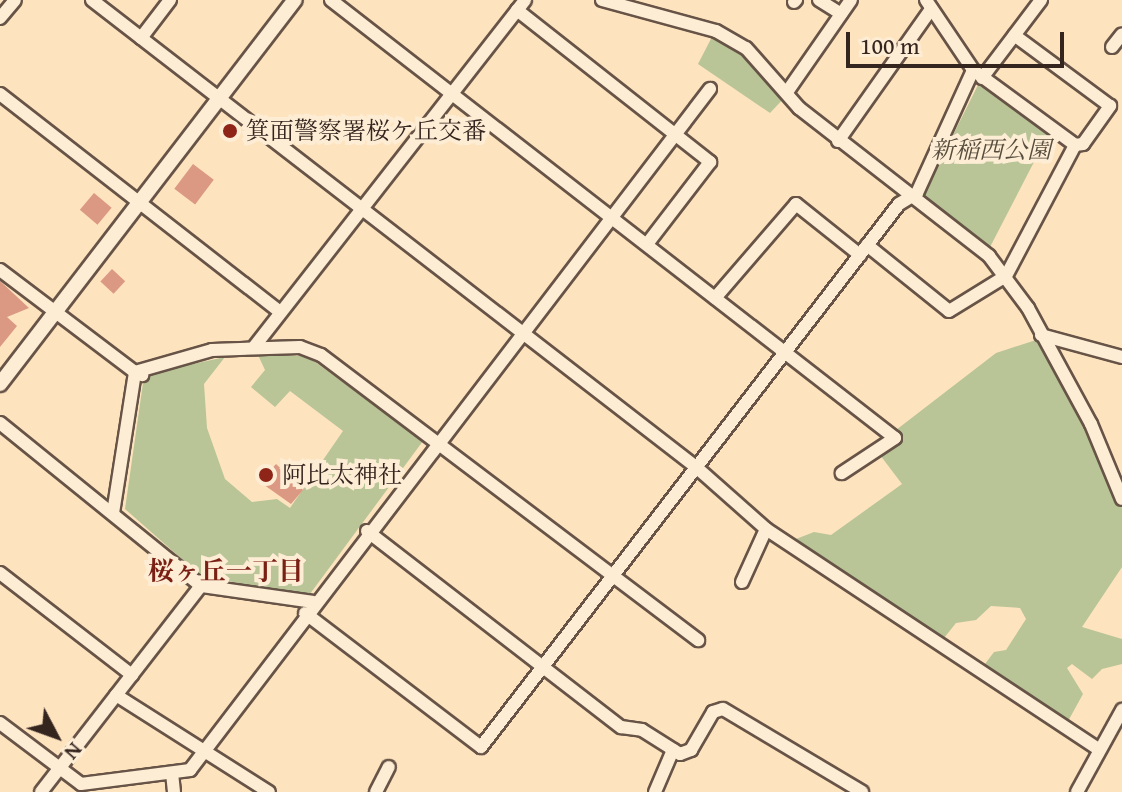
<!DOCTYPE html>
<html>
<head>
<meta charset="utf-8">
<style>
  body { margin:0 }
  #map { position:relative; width:1122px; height:792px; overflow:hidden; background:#fee3bf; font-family:"Gentium Book Plus","Noto Serif JP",serif }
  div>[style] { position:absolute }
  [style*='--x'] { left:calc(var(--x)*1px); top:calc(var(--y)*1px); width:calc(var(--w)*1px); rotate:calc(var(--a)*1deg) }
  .green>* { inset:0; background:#b9c597 }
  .building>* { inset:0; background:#db9882; transform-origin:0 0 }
  .roads { filter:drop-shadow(2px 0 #675447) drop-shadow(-2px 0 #675447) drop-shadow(0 2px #675447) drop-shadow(0 -2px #675447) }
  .minor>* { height:12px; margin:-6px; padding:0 6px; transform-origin:6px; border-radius:6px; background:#feedd5 }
  .tertiary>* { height:14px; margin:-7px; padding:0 7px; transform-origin:7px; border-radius:7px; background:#feedd5 }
  .dots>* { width:22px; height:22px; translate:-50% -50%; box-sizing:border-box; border:4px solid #feedd5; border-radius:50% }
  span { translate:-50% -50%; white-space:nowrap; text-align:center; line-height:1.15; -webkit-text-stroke:8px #feedd5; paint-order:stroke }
  .poi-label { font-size:24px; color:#35251f }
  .left { translate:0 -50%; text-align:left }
  .park-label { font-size:24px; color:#564d3d; font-style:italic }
  .neighbourhood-label { font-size:26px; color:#7a1f14; font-weight:700 }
  .north { position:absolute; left:16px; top:696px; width:80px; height:80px; -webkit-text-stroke:6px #feedd5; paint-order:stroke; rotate:131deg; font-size:22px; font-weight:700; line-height:32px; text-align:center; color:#35251f }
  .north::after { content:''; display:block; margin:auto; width:28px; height:36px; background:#35251f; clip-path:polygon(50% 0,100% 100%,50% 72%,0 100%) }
  .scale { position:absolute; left:846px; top:32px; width:218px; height:36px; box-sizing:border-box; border:4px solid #35251f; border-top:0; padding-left:10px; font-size:24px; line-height:28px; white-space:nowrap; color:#35251f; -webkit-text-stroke:6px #feedd5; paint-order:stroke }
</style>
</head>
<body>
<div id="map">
  <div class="green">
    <i style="clip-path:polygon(714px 33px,741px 49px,786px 96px,770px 113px,698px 64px)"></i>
    <i style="clip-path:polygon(980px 81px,1049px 133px,989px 249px,920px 201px)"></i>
    <i style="clip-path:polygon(1036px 340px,1088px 425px,1122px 504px,1122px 567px,1082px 627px,1122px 639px,1122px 664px,1102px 669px,1092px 679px,1072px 664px,1067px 668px,1083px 694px,1067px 723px,982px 668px,994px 652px,1006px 650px,1026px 619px,1020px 608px,991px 606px,976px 620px,956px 623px,944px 638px,796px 539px,814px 532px,831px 535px,902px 484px,880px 455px,902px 437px,896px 430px,996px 353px)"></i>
    <i style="clip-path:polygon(258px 355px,307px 356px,423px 441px,307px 598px,200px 575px,125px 509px,143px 383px,152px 373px,225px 357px,204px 384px,207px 428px,225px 479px,252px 502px,277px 499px,290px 508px,343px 431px,290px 391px,275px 407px,251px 387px,265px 370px)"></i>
  </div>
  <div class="building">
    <i style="left:193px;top:164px;width:26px;height:31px;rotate:37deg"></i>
    <i style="left:94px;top:193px;width:23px;height:22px;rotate:40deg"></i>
    <i style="left:112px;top:269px;width:18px;height:17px;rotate:43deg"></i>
    <i style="clip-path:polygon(0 281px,29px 308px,7px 317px,17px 326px,0 347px)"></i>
    <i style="clip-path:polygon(276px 464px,303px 490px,291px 504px,260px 482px)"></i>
  </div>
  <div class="roads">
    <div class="minor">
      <i style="--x:92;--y:0;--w:763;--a:37.71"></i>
      <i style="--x:696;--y:467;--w:94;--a:41.5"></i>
      <i style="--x:766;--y:529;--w:398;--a:33.5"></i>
      <i style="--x:331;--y:0;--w:714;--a:37.83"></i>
      <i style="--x:895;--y:438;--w:64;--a:146.6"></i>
      <i style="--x:602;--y:0;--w:118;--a:15.2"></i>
      <i style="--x:716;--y:31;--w:34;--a:30"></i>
      <i style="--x:746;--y:48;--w:80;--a:48.5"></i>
      <i style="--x:799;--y:108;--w:241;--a:37.9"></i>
      <i style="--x:989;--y:256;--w:65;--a:53.1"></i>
      <i style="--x:1028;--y:308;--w:132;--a:61.5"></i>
      <i style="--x:1091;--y:424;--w:81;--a:67.5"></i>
      <i style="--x:819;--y:0;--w:26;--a:32"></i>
      <i style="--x:926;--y:0;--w:84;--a:56.1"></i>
      <i style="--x:973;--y:70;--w:127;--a:36.3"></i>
      <i style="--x:1075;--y:145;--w:8;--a:-7"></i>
      <i style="--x:1083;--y:144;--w:47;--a:-54.6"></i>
      <i style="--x:1110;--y:106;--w:119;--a:-143.5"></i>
      <i style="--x:794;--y:2;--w:3;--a:-45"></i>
      <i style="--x:517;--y:10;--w:246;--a:38.2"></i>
      <i style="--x:710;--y:162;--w:103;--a:127.5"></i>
      <i style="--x:0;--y:18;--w:23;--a:-50"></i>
      <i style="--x:141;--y:38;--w:48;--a:-52.7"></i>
      <i style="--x:1112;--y:47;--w:16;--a:-52"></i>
      <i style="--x:982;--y:78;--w:98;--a:-52.9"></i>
      <i style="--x:787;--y:92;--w:112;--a:-55.2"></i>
      <i style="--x:0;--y:94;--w:355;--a:37.9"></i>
      <i style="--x:838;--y:141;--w:161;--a:-54.8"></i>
      <i style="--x:867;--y:245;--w:105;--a:38.8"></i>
      <i style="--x:949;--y:311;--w:67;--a:-31.6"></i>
      <i style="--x:1006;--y:276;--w:148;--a:-62.2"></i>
      <i style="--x:0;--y:270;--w:169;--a:37.1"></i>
      <i style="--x:135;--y:372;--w:80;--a:-15.9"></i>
      <i style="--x:212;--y:350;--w:88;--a:-2"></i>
      <i style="--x:300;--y:347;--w:22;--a:21"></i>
      <i style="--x:321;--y:355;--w:473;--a:37.1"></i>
      <i style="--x:715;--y:298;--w:124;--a:-49.2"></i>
      <i style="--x:796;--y:204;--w:82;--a:38.6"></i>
      <i style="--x:1041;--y:335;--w:84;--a:15.2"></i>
      <i style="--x:254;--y:347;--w:440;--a:-52"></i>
      <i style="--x:0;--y:423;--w:259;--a:39"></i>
      <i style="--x:201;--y:586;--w:113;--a:8.1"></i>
      <i style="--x:113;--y:513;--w:143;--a:-81.1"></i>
      <i style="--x:135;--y:372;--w:8;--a:23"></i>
      <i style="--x:367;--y:531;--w:321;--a:37.7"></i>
      <i style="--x:621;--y:727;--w:21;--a:8"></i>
      <i style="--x:642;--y:730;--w:45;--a:32.3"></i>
      <i style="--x:680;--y:754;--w:12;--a:-20"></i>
      <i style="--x:691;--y:750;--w:44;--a:-59.9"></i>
      <i style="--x:713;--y:712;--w:10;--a:-17"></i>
      <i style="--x:723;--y:709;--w:162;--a:30.8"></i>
      <i style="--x:0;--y:573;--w:167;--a:37.7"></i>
      <i style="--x:742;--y:582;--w:58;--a:-65.6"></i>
      <i style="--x:305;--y:613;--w:221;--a:37.3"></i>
      <i style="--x:481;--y:747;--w:685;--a:-52.41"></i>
      <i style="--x:899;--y:204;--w:21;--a:-31"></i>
      <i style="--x:917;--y:193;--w:135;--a:-65.5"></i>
      <i style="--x:116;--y:695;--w:181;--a:32.4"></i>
      <i style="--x:0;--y:723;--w:101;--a:37"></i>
      <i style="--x:81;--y:784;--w:110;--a:-7.3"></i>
      <i style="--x:190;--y:770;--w:857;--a:-52.64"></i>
      <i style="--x:172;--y:773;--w:19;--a:84"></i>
      <i style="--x:41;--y:792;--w:261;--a:-52.2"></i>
      <i style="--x:376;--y:792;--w:28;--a:-63"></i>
      <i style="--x:655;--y:792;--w:46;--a:-66.8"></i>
      <i style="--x:1077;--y:792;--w:94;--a:-61.2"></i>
    </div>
    <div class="tertiary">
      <i style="--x:0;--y:384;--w:484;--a:-52.5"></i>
    </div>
  </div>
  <div class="dots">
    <i style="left:230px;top:131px;background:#8f2418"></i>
    <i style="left:266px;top:475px;background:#8f2418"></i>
  </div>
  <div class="poi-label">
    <span class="left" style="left:246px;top:131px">箕面警察署桜ケ丘交番</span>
    <span class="left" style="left:282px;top:475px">阿比太神社</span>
  </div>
  <div class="park-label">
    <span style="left:991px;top:150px">新稲西公園</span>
  </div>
  <div class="neighbourhood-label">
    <span style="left:226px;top:571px">桜ヶ丘一丁目</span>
  </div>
  <div class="north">N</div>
  <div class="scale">100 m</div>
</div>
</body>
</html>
